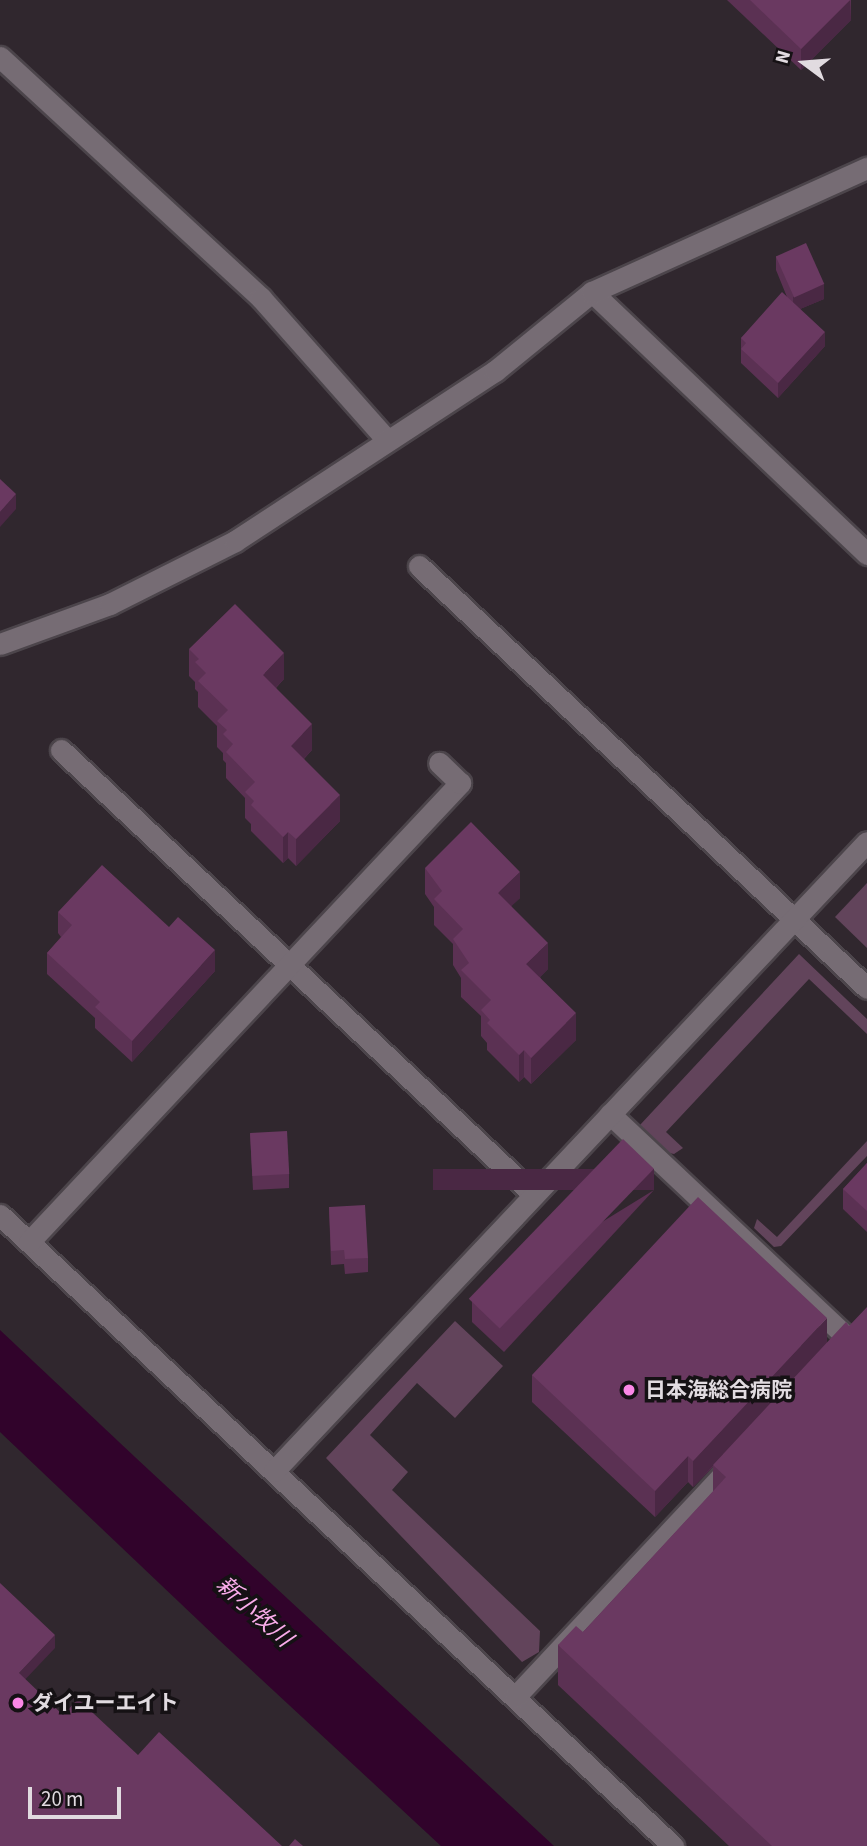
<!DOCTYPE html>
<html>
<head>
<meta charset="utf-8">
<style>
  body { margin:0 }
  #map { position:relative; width:867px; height:1846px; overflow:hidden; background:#30272e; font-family:"Source Sans 3","Noto Sans JP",sans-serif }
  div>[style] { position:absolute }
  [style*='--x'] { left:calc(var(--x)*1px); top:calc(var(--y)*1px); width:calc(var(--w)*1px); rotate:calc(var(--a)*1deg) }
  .green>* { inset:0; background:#62445b }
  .water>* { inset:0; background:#31032b }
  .roads { filter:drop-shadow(2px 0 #4c454b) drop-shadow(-2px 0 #4c454b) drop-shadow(0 2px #4c454b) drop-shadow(0 -2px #4c454b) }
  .minor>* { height:21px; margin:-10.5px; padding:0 10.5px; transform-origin:10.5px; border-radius:10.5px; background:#766c74 }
  .wall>* { inset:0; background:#5b3153 }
  .shaded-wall>* { inset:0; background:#4a2844; transform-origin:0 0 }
  .building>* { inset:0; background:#6a3961; transform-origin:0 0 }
  .dots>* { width:19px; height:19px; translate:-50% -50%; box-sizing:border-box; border:4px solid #151114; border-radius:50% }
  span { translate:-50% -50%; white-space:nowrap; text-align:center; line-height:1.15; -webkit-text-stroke:7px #151114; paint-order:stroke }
  .poi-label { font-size:21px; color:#e1dbe0; font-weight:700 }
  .left { translate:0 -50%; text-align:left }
  .water-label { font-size:23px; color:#f9acea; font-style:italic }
  .north { position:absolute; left:769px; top:28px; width:70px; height:70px; -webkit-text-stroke:5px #151114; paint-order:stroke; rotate:286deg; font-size:19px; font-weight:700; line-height:28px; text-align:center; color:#e1dbe0 }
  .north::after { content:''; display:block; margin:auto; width:24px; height:32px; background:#e1dbe0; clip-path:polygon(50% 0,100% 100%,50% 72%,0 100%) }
  .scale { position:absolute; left:28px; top:1787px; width:93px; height:32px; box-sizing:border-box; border:4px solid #e1dbe0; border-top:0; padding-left:9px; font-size:21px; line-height:24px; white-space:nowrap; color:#e1dbe0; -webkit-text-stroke:5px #151114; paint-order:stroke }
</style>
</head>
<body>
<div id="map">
  <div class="green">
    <i style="clip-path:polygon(867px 883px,867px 948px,835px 917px)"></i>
    <i style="clip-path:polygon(799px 954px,867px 1019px,867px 1034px,809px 979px,666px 1132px,683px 1148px,674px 1154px,669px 1153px,640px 1125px)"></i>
    <i style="clip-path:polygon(867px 1141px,867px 1156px,781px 1246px,774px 1247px,754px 1228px,757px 1219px,777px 1237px)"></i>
    <i style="clip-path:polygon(455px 1321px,503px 1366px,455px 1418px,417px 1383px,370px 1435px,408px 1472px,392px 1490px,540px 1631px,539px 1652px,522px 1662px,326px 1458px)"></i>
  </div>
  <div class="water">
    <i style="clip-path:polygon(0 1330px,136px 1458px,554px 1846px,441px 1846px,219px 1640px,0 1432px)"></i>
  </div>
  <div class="roads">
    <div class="minor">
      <i style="--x:0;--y:57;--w:355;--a:42.7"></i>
      <i style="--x:261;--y:298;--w:190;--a:48.4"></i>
      <i style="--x:592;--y:292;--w:380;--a:43.6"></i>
      <i style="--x:419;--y:566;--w:615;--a:43.29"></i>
      <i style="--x:0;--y:644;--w:117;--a:-20"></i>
      <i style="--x:110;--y:604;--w:140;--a:-26.7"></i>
      <i style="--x:235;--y:541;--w:311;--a:-33.2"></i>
      <i style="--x:495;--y:371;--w:125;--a:-39.2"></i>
      <i style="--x:592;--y:292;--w:302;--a:-24.3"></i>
      <i style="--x:61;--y:750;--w:649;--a:43.25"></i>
      <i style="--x:610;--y:1114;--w:330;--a:43.3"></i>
      <i style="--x:0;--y:1215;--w:923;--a:43.16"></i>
      <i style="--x:29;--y:1242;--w:630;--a:-46.8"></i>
      <i style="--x:460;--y:783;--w:29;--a:-136"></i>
      <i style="--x:274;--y:1471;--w:864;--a:-46.69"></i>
      <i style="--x:515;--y:1697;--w:316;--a:-46.9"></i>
    </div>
  </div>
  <div class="wall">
    <i style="clip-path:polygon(727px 0,851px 0,851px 20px,801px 70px)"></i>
    <i style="clip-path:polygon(776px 256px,824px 299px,800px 309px,825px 346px,778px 398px,741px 363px,741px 338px,787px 297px,776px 270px)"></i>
    <i style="clip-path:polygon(189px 649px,284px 679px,276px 688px,312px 750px,304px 759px,340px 821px,296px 866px,288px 858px,283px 863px,251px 831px,251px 824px,245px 818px,245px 798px,226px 778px,226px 763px,223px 760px,223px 753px,217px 747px,217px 726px,198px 707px,198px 692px,195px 689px,195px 682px,189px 676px)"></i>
    <i style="clip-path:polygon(425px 868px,520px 898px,511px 906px,548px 969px,540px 977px,576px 1040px,531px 1084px,524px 1077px,519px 1082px,487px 1050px,487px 1043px,481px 1036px,481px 1016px,461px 997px,461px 978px,453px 965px,453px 944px,434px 925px,434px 907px,425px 894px)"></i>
    <i style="clip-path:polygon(58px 912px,215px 971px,132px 1062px,95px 1028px,95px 1018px,47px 974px,47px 953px,61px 937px,58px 933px)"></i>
    <i style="clip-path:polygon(250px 1133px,289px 1174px,289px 1188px,253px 1190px)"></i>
    <i style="clip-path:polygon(867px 1163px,867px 1232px,843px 1209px,843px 1189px)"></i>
    <i style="clip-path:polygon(654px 1190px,504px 1352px,472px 1322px,472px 1302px)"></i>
    <i style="clip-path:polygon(329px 1207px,368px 1258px,368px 1272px,345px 1274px,344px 1264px,331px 1265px)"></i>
    <i style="clip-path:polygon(827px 1343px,867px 1846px,729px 1846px,558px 1685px,558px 1645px,583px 1632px,713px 1492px,713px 1467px,693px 1487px,688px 1482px,655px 1517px,532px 1402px,532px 1375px)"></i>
  </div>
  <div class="shaded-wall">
    <i style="clip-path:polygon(850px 0,851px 20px,801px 70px,801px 49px)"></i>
    <i style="clip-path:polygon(824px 284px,824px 299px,793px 312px,793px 297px)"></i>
    <i style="clip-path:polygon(825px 332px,825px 346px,778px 398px,778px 383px)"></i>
    <i style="clip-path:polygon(16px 494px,16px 509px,0 527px,0 512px)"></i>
    <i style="clip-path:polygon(284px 653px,284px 679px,263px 701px,263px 675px)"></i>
    <i style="clip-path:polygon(312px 724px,312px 750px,291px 772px,291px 746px)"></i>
    <i style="clip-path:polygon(340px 795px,340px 821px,296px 866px,296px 839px)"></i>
    <i style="clip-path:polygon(288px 832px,288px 858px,283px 863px,283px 837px)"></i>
    <i style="clip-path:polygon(520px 872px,520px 898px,498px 919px,498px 893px)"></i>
    <i style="clip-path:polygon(548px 943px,548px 969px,526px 990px,526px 964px)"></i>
    <i style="clip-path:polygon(215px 950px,215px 971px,132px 1062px,132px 1041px)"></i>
    <i style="clip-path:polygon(576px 1013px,576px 1040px,531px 1084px,531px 1058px)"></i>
    <i style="clip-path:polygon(524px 1050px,524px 1077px,519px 1082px,519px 1055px)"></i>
    <i style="left:654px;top:1169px;width:21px;height:221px;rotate:90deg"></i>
    <i style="clip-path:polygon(827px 1318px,827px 1345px,693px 1487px,693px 1461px)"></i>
    <i style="clip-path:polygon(688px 1456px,688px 1482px,655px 1517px,655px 1491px)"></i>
    <i style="clip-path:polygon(55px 1635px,55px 1648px,19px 1686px,19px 1673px)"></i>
  </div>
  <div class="building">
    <i style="clip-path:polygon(750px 0,850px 0,801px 49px)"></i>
    <i style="left:806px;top:243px;width:45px;height:33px;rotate:66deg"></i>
    <i style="clip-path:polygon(782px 292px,825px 332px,778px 383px,741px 349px,746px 343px,741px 338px)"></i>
    <i style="clip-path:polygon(0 479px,16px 494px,0 512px)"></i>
    <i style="clip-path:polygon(235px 604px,284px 653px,263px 675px,312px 724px,291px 746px,340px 795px,296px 839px,288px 832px,283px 837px,251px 805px,254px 801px,245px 792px,255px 782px,226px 752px,233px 744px,223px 734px,227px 730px,217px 721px,228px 710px,198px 681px,206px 673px,195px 662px,199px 659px,189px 649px)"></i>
    <i style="clip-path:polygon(471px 822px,520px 872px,498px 893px,548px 943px,526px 964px,576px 1013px,531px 1058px,524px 1050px,519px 1055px,487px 1023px,490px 1020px,481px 1010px,491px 1000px,461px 970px,469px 963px,453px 939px,463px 929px,434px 899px,442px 891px,425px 868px)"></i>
    <i style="clip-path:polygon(102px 865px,169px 927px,178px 917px,215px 950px,132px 1041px,95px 1007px,100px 1002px,47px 953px,72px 925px,58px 912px)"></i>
    <i style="left:287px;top:1131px;width:43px;height:37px;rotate:87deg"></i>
    <i style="left:623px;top:1139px;width:43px;height:222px;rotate:44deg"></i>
    <i style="clip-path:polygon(867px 1163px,867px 1211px,843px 1189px)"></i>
    <i style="clip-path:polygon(698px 1197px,827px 1318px,693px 1461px,688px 1456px,655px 1491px,532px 1375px)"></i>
    <i style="clip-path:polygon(365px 1205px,368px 1258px,345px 1259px,344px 1250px,331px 1251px,329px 1207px)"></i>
    <i style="clip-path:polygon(867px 1307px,867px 1846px,772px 1846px,558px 1645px,576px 1626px,583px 1632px,726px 1477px,713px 1465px,846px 1322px,849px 1326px)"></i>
    <i style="clip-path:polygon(0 1583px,55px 1635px,19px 1673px,63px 1715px,78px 1699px,138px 1755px,159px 1732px,282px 1846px,0 1846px)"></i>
    <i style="clip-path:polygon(295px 1839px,303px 1846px,289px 1846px)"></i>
  </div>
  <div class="dots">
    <i style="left:629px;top:1390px;background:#fb87e6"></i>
    <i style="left:18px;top:1703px;background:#fb87e6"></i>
  </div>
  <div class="poi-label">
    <span class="left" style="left:645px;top:1390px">日本海総合病院</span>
    <span class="left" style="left:32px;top:1703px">ダイユーエイト</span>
  </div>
  <div class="water-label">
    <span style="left:254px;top:1612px;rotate:42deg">新小牧川</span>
  </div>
  <div class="north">N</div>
  <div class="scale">20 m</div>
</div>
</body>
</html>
